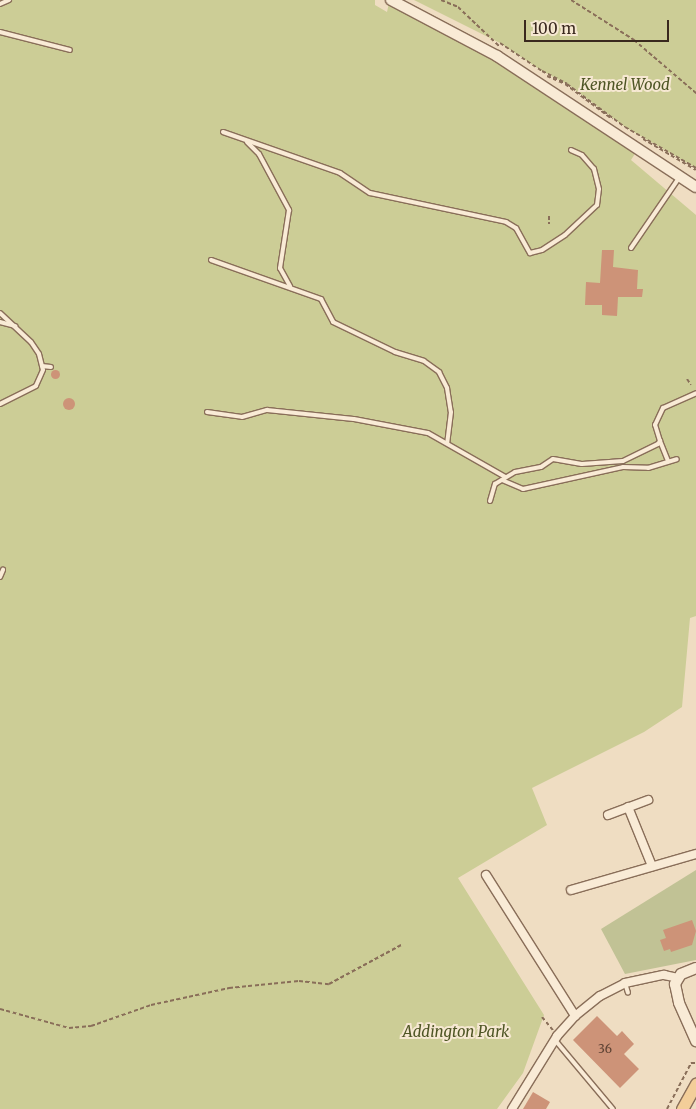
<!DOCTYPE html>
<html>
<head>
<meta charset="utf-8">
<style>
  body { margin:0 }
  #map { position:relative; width:696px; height:1109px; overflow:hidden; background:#efddc2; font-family:Merriweather,serif }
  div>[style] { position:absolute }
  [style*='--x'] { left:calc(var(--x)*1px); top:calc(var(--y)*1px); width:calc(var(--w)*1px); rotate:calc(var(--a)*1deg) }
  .green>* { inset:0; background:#cccd96 }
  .cemetery>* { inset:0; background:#c1c295 }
  .building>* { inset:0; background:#cd9378 }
  .round { border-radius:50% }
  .path>* { height:2px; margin-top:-1px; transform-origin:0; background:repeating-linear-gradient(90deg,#896e59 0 4px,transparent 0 6.5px) }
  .roads { filter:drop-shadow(1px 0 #896e59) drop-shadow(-1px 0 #896e59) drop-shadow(0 1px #896e59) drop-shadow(0 -1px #896e59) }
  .lane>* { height:4px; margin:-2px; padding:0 2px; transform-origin:2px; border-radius:2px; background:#f9ebd6 }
  .street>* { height:8px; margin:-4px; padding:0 4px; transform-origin:4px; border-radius:4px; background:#f9ebd6 }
  .secondary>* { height:10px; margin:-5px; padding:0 5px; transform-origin:5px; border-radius:5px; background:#f9ebd6 }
  .primary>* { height:11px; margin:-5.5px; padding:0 5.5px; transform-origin:5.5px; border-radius:5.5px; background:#f3ce99 }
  span { translate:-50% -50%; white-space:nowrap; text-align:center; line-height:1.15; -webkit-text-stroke:4px #f6e8d2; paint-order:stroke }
  .number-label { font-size:12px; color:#5e4334 }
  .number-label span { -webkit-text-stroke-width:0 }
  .park-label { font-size:15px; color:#4e5524; font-style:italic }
  .scale { position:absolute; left:524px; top:20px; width:145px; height:22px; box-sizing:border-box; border:2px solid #39281e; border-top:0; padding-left:6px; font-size:15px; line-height:18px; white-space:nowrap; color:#39281e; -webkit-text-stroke:4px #f6e8d2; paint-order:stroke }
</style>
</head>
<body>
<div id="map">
  <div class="green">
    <i style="clip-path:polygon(0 0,375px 0,375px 5px,387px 12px,389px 3px,512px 71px,636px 152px,631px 160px,696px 215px,696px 616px,690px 618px,682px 707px,644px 732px,532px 788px,547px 825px,458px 878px,544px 1015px,523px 1073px,497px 1109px,0 1109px)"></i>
    <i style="clip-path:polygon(414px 0,696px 0,696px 168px,625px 127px,567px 84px,542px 71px,500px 43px)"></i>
  </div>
  <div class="cemetery">
    <i style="clip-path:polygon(696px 870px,696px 960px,625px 974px,601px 929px)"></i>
  </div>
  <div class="building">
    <i style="clip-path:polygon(602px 250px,614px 250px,613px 267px,638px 270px,637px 289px,643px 289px,642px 297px,618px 297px,617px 316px,602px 315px,602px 305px,585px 305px,586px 282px,600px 283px)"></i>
    <i class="round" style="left:50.5px;top:369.5px;width:9px;height:9px"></i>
    <i class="round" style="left:63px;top:398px;width:12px;height:12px"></i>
    <i style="clip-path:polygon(692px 920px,696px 931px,692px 945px,671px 952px,670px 949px,664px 951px,660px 940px,666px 938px,663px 930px)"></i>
    <i style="clip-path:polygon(597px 1016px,617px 1036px,622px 1031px,634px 1044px,624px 1054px,639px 1069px,620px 1088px,573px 1040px)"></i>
    <i style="clip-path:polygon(533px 1092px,550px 1102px,546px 1109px,523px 1109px)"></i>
  </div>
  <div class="path">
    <i style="--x:441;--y:0;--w:18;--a:22"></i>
    <i style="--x:458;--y:7;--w:57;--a:43.6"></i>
    <i style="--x:571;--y:0;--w:75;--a:32.4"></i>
    <i style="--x:634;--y:40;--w:82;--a:40.5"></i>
    <i style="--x:500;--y:43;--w:50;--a:33.7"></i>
    <i style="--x:542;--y:71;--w:28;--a:27"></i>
    <i style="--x:567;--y:84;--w:72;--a:36.6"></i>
    <i style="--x:625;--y:127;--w:82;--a:30"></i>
    <i style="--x:547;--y:76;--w:20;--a:24"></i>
    <i style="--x:565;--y:84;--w:59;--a:36.7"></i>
    <i style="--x:643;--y:139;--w:61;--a:30.3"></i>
    <i style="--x:549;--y:216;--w:8;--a:90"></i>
    <i style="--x:687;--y:379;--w:7;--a:56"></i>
    <i style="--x:0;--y:1009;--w:72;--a:15.4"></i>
    <i style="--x:69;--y:1028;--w:22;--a:-5"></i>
    <i style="--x:91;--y:1026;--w:64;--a:-19.3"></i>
    <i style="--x:151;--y:1005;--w:80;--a:-12.3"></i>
    <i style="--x:229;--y:988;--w:70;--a:-5.7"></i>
    <i style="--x:299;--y:981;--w:30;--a:6"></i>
    <i style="--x:329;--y:984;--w:82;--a:-28.4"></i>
    <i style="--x:542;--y:1017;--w:17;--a:50"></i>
    <i style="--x:667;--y:1109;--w:52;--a:-62.4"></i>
    <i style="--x:691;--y:1063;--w:5;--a:0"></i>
  </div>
  <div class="roads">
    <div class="lane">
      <i style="--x:0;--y:4;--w:10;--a:-24"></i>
      <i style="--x:0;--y:32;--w:72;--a:14.4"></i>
      <i style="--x:223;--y:132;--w:124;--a:19.3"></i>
      <i style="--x:340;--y:173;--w:36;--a:34"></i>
      <i style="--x:370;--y:193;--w:139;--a:12"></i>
      <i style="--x:506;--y:222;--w:12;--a:31"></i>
      <i style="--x:516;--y:228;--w:29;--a:61"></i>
      <i style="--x:530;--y:253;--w:12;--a:-14"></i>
      <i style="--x:542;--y:250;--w:27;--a:-33"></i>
      <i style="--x:565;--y:235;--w:44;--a:-43.2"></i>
      <i style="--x:597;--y:205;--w:16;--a:-83"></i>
      <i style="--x:599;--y:189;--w:21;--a:-104"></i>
      <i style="--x:594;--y:169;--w:18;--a:-131"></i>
      <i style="--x:582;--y:155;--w:12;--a:-156"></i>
      <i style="--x:247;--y:142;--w:17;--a:45"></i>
      <i style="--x:259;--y:154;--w:64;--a:61.8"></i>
      <i style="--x:289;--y:210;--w:59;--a:98.8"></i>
      <i style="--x:280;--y:268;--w:21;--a:61"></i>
      <i style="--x:631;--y:248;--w:85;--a:-55.6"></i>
      <i style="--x:211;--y:260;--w:117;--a:19.5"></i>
      <i style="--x:321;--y:299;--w:26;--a:62"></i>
      <i style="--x:333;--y:322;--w:69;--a:25.8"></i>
      <i style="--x:395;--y:352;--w:30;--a:17"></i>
      <i style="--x:424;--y:361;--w:19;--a:36"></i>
      <i style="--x:439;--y:372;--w:18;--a:63"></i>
      <i style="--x:447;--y:388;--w:24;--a:81"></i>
      <i style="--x:451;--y:412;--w:31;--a:97"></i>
      <i style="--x:0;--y:313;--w:42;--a:43.1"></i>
      <i style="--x:31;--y:342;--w:14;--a:56"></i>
      <i style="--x:39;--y:354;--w:16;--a:76"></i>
      <i style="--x:43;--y:370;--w:17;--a:114"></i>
      <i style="--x:36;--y:386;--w:40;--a:153.4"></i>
      <i style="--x:0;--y:322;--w:16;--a:15"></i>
      <i style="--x:42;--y:366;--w:9;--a:6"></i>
      <i style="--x:207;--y:412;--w:35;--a:8"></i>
      <i style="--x:242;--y:417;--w:26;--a:-16"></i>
      <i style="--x:267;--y:410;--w:87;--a:5.9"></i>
      <i style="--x:354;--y:419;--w:75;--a:10.7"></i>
      <i style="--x:428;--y:433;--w:89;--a:29.7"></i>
      <i style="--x:660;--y:441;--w:22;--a:68"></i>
      <i style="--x:502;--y:480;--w:23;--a:23"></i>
      <i style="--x:523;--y:489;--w:102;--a:-12.4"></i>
      <i style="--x:623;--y:467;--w:25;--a:2"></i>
      <i style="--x:648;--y:468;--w:30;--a:-17"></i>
      <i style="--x:490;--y:501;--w:18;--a:-74"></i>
      <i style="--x:495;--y:484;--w:23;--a:-31"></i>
      <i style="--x:515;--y:472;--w:26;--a:-11"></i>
      <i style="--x:541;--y:467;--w:14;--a:-34"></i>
      <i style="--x:553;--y:459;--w:29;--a:10"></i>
      <i style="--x:582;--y:464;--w:41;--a:-4.2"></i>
      <i style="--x:623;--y:461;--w:39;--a:-26"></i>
      <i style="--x:658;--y:444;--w:4;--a:-56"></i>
      <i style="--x:660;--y:441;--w:17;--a:-107"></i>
      <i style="--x:655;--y:425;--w:19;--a:-65"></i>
      <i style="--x:663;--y:408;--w:36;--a:-24"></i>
      <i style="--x:0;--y:577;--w:8;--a:-67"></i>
      <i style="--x:625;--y:983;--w:10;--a:73"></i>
      <i style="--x:555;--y:1040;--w:90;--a:50"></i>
    </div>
    <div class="street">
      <i style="--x:628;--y:807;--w:64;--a:67.9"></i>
      <i style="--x:608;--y:815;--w:43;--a:-20.6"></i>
      <i style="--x:486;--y:875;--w:167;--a:57.7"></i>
      <i style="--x:571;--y:890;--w:130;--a:-16.1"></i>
      <i style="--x:512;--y:1109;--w:86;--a:-58.3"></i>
      <i style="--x:557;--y:1036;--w:27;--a:-48"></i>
      <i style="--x:575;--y:1016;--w:32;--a:-39"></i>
      <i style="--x:600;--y:996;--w:28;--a:-27"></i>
      <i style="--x:625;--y:983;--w:40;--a:-12"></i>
      <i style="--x:664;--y:975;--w:14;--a:12"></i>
    </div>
    <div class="secondary">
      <i style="--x:391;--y:0;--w:120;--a:27.8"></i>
      <i style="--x:497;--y:56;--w:238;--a:33.4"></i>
      <i style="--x:696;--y:968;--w:16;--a:158"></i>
      <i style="--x:681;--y:974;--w:12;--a:121"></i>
      <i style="--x:675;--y:984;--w:19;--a:78"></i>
      <i style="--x:679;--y:1003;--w:42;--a:65.9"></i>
    </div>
    <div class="primary">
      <i style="--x:682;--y:1109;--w:29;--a:-61"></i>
    </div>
  </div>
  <div class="number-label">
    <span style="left:605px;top:1049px">36</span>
  </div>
  <div class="park-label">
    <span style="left:625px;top:85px">Kennel Wood</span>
    <span style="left:456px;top:1032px">Addington Park</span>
  </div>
  <div class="scale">100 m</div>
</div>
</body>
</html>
